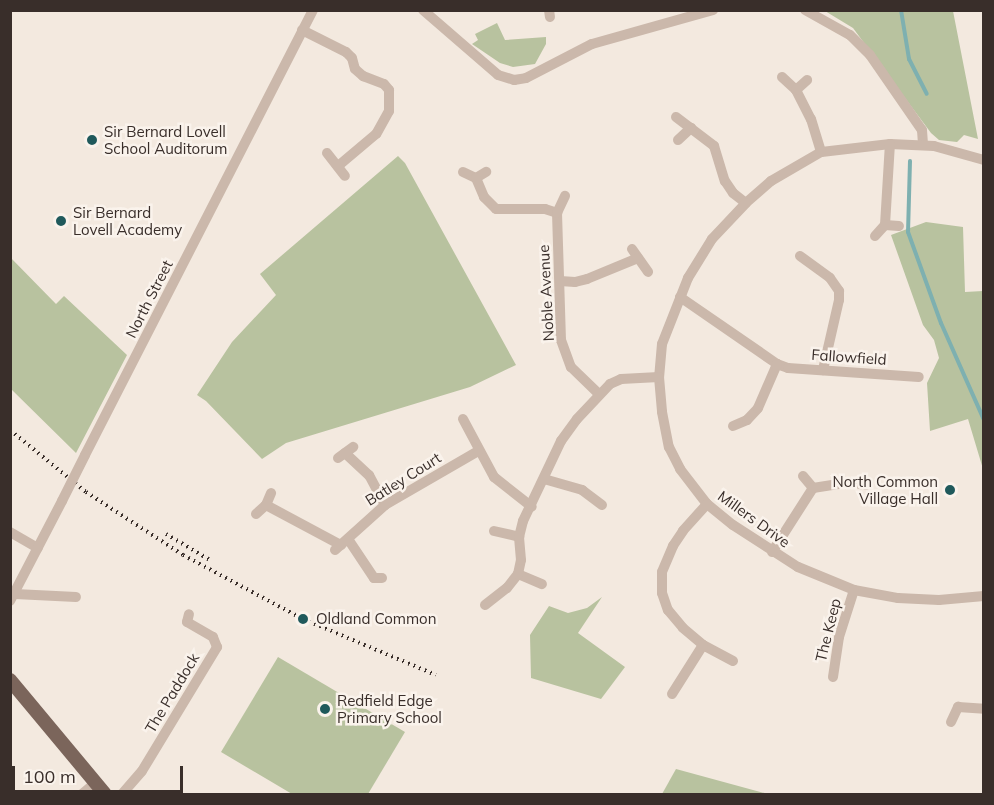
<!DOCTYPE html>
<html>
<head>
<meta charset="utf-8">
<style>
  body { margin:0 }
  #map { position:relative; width:994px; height:805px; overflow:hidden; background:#f3e9df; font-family:Mulish,sans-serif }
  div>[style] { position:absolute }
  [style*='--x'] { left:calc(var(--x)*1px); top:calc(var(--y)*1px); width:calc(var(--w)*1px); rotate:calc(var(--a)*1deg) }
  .green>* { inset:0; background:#b8c29f }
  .stream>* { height:4px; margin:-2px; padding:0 2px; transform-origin:2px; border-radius:2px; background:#7eb0b0 }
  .minor>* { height:10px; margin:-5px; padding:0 5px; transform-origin:5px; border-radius:5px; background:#cbb8ab }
  .major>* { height:14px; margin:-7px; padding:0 7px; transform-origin:7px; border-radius:7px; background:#7b655b }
  .rail>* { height:4px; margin-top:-2px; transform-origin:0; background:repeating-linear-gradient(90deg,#392e2a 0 1.5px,transparent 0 6px) }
  .minor-bridge>* { height:10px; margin:-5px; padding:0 5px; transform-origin:5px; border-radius:5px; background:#cbb8ab }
  .dots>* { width:16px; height:16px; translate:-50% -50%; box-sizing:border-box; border:3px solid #faf3ec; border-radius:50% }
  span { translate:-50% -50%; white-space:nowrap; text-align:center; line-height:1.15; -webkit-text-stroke:5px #faf3ec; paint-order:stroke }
  .poi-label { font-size:15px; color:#392e2a }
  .left { translate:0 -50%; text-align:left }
  .right { translate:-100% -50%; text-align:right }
  .street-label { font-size:15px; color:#392e2a }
  .frame { position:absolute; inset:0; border:12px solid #392e2a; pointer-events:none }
  .scale { position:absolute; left:12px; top:766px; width:171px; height:27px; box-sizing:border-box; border:3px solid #392e2a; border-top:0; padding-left:8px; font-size:18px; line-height:21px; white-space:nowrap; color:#392e2a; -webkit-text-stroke:4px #faf3ec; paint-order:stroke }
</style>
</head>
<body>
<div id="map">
  <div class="green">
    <i style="clip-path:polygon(825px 11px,953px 11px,978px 139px,964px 135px,957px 142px,939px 140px,931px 133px,853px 28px)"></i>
    <i style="clip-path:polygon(497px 23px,505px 40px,546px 37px,546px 44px,535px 64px,513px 67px,500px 63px,472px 44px,478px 40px,475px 34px)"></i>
    <i style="clip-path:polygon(398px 156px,405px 163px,516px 365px,470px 387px,286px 443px,262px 459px,206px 401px,197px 395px,232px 342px,276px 295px,260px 274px)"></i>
    <i style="clip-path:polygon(926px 222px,963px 227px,965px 292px,983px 291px,983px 469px,968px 419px,930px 431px,927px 383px,939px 358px,934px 340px,923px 325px,891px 235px)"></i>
    <i style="clip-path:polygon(10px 257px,56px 304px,64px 296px,127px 355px,76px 453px,11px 389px)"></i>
    <i style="clip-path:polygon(602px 597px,578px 633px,625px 667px,601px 699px,531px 678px,530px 635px,549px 606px,568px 613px,587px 608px)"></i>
    <i style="clip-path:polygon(278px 657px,405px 732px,368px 794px,292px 794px,221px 752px)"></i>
    <i style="clip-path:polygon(676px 769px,768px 794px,662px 794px)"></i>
  </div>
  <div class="stream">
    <i style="--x:901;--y:10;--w:50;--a:80.7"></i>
    <i style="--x:909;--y:59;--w:39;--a:63"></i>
    <i style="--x:910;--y:161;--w:71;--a:91.6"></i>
    <i style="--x:908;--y:232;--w:97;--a:70.1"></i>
    <i style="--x:941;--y:323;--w:106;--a:66.1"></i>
  </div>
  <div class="minor">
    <i style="--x:423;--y:10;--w:99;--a:40.9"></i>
    <i style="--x:498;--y:75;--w:17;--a:17"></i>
    <i style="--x:514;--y:80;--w:12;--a:-9"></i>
    <i style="--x:526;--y:78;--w:74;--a:-27.3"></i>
    <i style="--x:592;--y:44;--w:126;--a:-15.7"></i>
    <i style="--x:549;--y:10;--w:7;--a:82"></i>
    <i style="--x:805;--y:10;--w:51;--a:29.1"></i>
    <i style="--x:850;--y:35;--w:28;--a:45"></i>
    <i style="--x:870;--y:55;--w:91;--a:55.3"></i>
    <i style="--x:922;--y:130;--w:14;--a:86"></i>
    <i style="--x:302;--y:30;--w:49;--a:26.6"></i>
    <i style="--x:346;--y:52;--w:8;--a:45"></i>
    <i style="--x:352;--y:58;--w:11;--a:75"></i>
    <i style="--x:355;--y:69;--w:11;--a:41"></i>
    <i style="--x:363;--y:76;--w:22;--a:21"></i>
    <i style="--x:384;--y:84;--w:8;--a:50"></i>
    <i style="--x:389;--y:90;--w:21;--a:90"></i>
    <i style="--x:389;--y:111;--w:26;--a:119"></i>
    <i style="--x:376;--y:134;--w:50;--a:139.9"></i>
    <i style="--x:782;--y:77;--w:19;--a:43"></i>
    <i style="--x:796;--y:90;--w:33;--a:63"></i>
    <i style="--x:811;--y:119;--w:34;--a:73"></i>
    <i style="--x:796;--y:90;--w:15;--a:-42"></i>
    <i style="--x:676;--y:117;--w:48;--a:37.3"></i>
    <i style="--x:714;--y:146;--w:37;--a:73"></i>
    <i style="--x:725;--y:181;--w:14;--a:56"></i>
    <i style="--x:733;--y:193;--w:16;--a:38"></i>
    <i style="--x:678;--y:140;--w:18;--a:-43"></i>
    <i style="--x:327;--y:153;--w:29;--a:52"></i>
    <i style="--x:984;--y:160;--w:52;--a:-164.4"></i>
    <i style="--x:934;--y:146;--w:44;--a:-177.4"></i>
    <i style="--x:890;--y:144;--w:69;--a:173.4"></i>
    <i style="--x:821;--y:152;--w:58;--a:149.9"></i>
    <i style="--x:771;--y:181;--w:33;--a:139"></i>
    <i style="--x:746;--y:203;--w:50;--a:133.4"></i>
    <i style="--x:712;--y:239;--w:46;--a:121.6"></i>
    <i style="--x:688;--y:278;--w:71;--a:111.5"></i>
    <i style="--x:662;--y:344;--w:33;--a:95"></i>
    <i style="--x:659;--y:377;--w:35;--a:85"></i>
    <i style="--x:662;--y:412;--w:36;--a:79"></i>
    <i style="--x:669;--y:447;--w:25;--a:63"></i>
    <i style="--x:680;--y:469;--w:44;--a:52.4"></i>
    <i style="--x:707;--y:504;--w:33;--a:39"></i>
    <i style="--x:733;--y:525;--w:77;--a:32.9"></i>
    <i style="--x:798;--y:567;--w:61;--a:22.3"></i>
    <i style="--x:854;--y:590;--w:45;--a:10.3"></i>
    <i style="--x:898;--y:598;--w:41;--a:2.8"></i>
    <i style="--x:939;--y:600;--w:45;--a:-5.1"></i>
    <i style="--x:463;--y:172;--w:14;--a:25"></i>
    <i style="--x:476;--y:178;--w:12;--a:-31"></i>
    <i style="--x:476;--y:178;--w:21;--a:67"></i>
    <i style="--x:484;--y:197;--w:17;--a:45"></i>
    <i style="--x:496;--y:209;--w:49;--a:0"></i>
    <i style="--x:545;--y:209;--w:13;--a:18"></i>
    <i style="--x:557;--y:213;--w:127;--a:88.2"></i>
    <i style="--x:561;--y:340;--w:29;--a:70"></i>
    <i style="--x:571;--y:367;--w:39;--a:44"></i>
    <i style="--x:557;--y:213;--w:19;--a:-65"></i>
    <i style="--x:885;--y:225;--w:81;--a:-86.5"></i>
    <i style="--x:875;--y:236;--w:15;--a:-48"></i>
    <i style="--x:885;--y:225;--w:14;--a:4"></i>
    <i style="--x:632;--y:249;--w:28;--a:55"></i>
    <i style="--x:800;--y:256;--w:37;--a:36"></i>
    <i style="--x:830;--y:278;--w:16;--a:55"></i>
    <i style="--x:839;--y:291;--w:9;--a:90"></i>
    <i style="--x:839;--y:300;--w:72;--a:102.9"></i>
    <i style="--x:560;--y:281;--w:15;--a:4"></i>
    <i style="--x:575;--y:282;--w:12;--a:-14"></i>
    <i style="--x:587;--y:279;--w:55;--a:-22.4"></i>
    <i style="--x:680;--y:297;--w:118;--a:34.6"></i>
    <i style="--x:777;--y:364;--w:12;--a:20"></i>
    <i style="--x:788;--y:368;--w:131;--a:3.9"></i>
    <i style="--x:463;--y:419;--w:66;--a:61.9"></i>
    <i style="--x:494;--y:477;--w:48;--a:38.3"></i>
    <i style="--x:733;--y:426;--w:15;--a:-23"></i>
    <i style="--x:747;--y:420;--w:16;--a:-47"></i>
    <i style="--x:758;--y:408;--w:48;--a:-66.6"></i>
    <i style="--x:345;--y:453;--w:33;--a:43"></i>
    <i style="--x:369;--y:475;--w:34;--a:62"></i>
    <i style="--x:85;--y:455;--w:500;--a:-62.87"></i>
    <i style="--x:338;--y:458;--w:19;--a:-36"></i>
    <i style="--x:803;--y:476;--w:16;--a:50"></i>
    <i style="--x:544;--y:479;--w:40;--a:16"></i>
    <i style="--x:582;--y:490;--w:25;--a:37"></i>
    <i style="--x:707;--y:504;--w:36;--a:132"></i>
    <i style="--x:683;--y:531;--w:18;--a:124"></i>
    <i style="--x:673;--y:546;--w:28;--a:113"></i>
    <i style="--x:662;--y:572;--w:21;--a:90"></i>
    <i style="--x:662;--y:593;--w:18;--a:71"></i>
    <i style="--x:668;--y:610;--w:23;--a:50"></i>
    <i style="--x:683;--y:628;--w:26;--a:40"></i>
    <i style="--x:703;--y:645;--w:34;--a:28"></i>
    <i style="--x:266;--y:505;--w:85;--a:28.1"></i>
    <i style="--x:256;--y:514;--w:13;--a:-42"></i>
    <i style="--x:266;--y:505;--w:13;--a:-67"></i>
    <i style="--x:494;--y:531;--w:26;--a:13"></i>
    <i style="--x:10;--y:532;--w:32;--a:30"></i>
    <i style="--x:348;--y:539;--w:47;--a:56.3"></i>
    <i style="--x:374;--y:578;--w:8;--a:0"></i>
    <i style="--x:335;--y:550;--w:67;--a:-42"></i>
    <i style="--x:385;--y:505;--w:108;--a:-30.1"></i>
    <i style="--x:772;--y:552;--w:76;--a:-57.4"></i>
    <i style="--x:813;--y:488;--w:37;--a:-9"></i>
    <i style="--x:850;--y:482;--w:16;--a:11"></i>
    <i style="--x:518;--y:574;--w:26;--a:23"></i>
    <i style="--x:15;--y:594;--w:61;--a:2.8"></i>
    <i style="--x:10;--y:601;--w:113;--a:-62.5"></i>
    <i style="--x:485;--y:605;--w:28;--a:-38"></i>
    <i style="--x:507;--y:588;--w:18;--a:-52"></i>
    <i style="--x:518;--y:574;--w:14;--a:-78"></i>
    <i style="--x:521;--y:560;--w:23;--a:-95"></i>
    <i style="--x:519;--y:537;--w:16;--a:-76"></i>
    <i style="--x:523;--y:521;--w:89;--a:-64.6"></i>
    <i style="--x:561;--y:441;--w:27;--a:-54"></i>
    <i style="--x:577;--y:419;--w:48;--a:-46.7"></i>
    <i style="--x:610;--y:384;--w:12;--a:-24"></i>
    <i style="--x:621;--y:379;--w:38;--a:-3"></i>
    <i style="--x:833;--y:677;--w:40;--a:-81.5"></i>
    <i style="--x:839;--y:637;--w:49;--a:-72.3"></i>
    <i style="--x:672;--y:694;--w:58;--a:-57.7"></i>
    <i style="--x:951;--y:722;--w:17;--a:-65"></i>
    <i style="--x:958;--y:707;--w:26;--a:4"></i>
    <i style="--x:82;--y:794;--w:17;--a:-40"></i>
    <i style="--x:122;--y:794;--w:30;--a:-49"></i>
    <i style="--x:142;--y:771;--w:145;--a:-58.8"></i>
    <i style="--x:217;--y:647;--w:11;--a:-112"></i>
    <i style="--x:213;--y:637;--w:30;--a:-150"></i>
    <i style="--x:187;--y:622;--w:8;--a:-76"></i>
  </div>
  <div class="major">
    <i style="--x:10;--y:680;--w:148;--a:50.2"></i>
  </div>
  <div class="rail">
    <i style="--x:10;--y:430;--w:98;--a:39.2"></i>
    <i style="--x:86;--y:492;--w:116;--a:33"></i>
    <i style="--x:183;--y:555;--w:136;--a:28.1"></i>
    <i style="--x:303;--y:619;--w:144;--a:22.8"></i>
    <i style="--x:166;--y:534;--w:51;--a:30.6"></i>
  </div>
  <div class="minor-bridge">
    <i style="--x:62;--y:501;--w:51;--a:-63.4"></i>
  </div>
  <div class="dots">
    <i style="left:92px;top:140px;background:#1f595b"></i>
    <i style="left:61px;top:221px;background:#1f595b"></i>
    <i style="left:950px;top:490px;background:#1f595b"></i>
    <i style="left:303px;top:619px;background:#1f595b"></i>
    <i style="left:325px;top:709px;background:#1f595b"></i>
  </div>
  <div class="poi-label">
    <span class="left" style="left:104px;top:140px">Sir Bernard Lovell<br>School Auditorum</span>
    <span class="left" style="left:73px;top:221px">Sir Bernard<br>Lovell Academy</span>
    <span class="right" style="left:938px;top:490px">North Common<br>Village Hall</span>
    <span class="left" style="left:316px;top:619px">Oldland Common</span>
    <span class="left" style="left:337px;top:709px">Redfield Edge<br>Primary School</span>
  </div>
  <div class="street-label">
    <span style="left:546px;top:293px;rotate:-93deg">Noble Avenue</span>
    <span style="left:149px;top:299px;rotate:-63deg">North Street</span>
    <span style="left:849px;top:357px;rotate:4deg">Fallowfield</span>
    <span style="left:403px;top:479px;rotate:-32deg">Batley Court</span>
    <span style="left:754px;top:519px;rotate:36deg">Millers Drive</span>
    <span style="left:828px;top:630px;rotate:-76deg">The Keep</span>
    <span style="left:172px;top:693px;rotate:-59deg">The Paddock</span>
  </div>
  <div class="frame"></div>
  <div class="scale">100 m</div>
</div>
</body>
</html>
